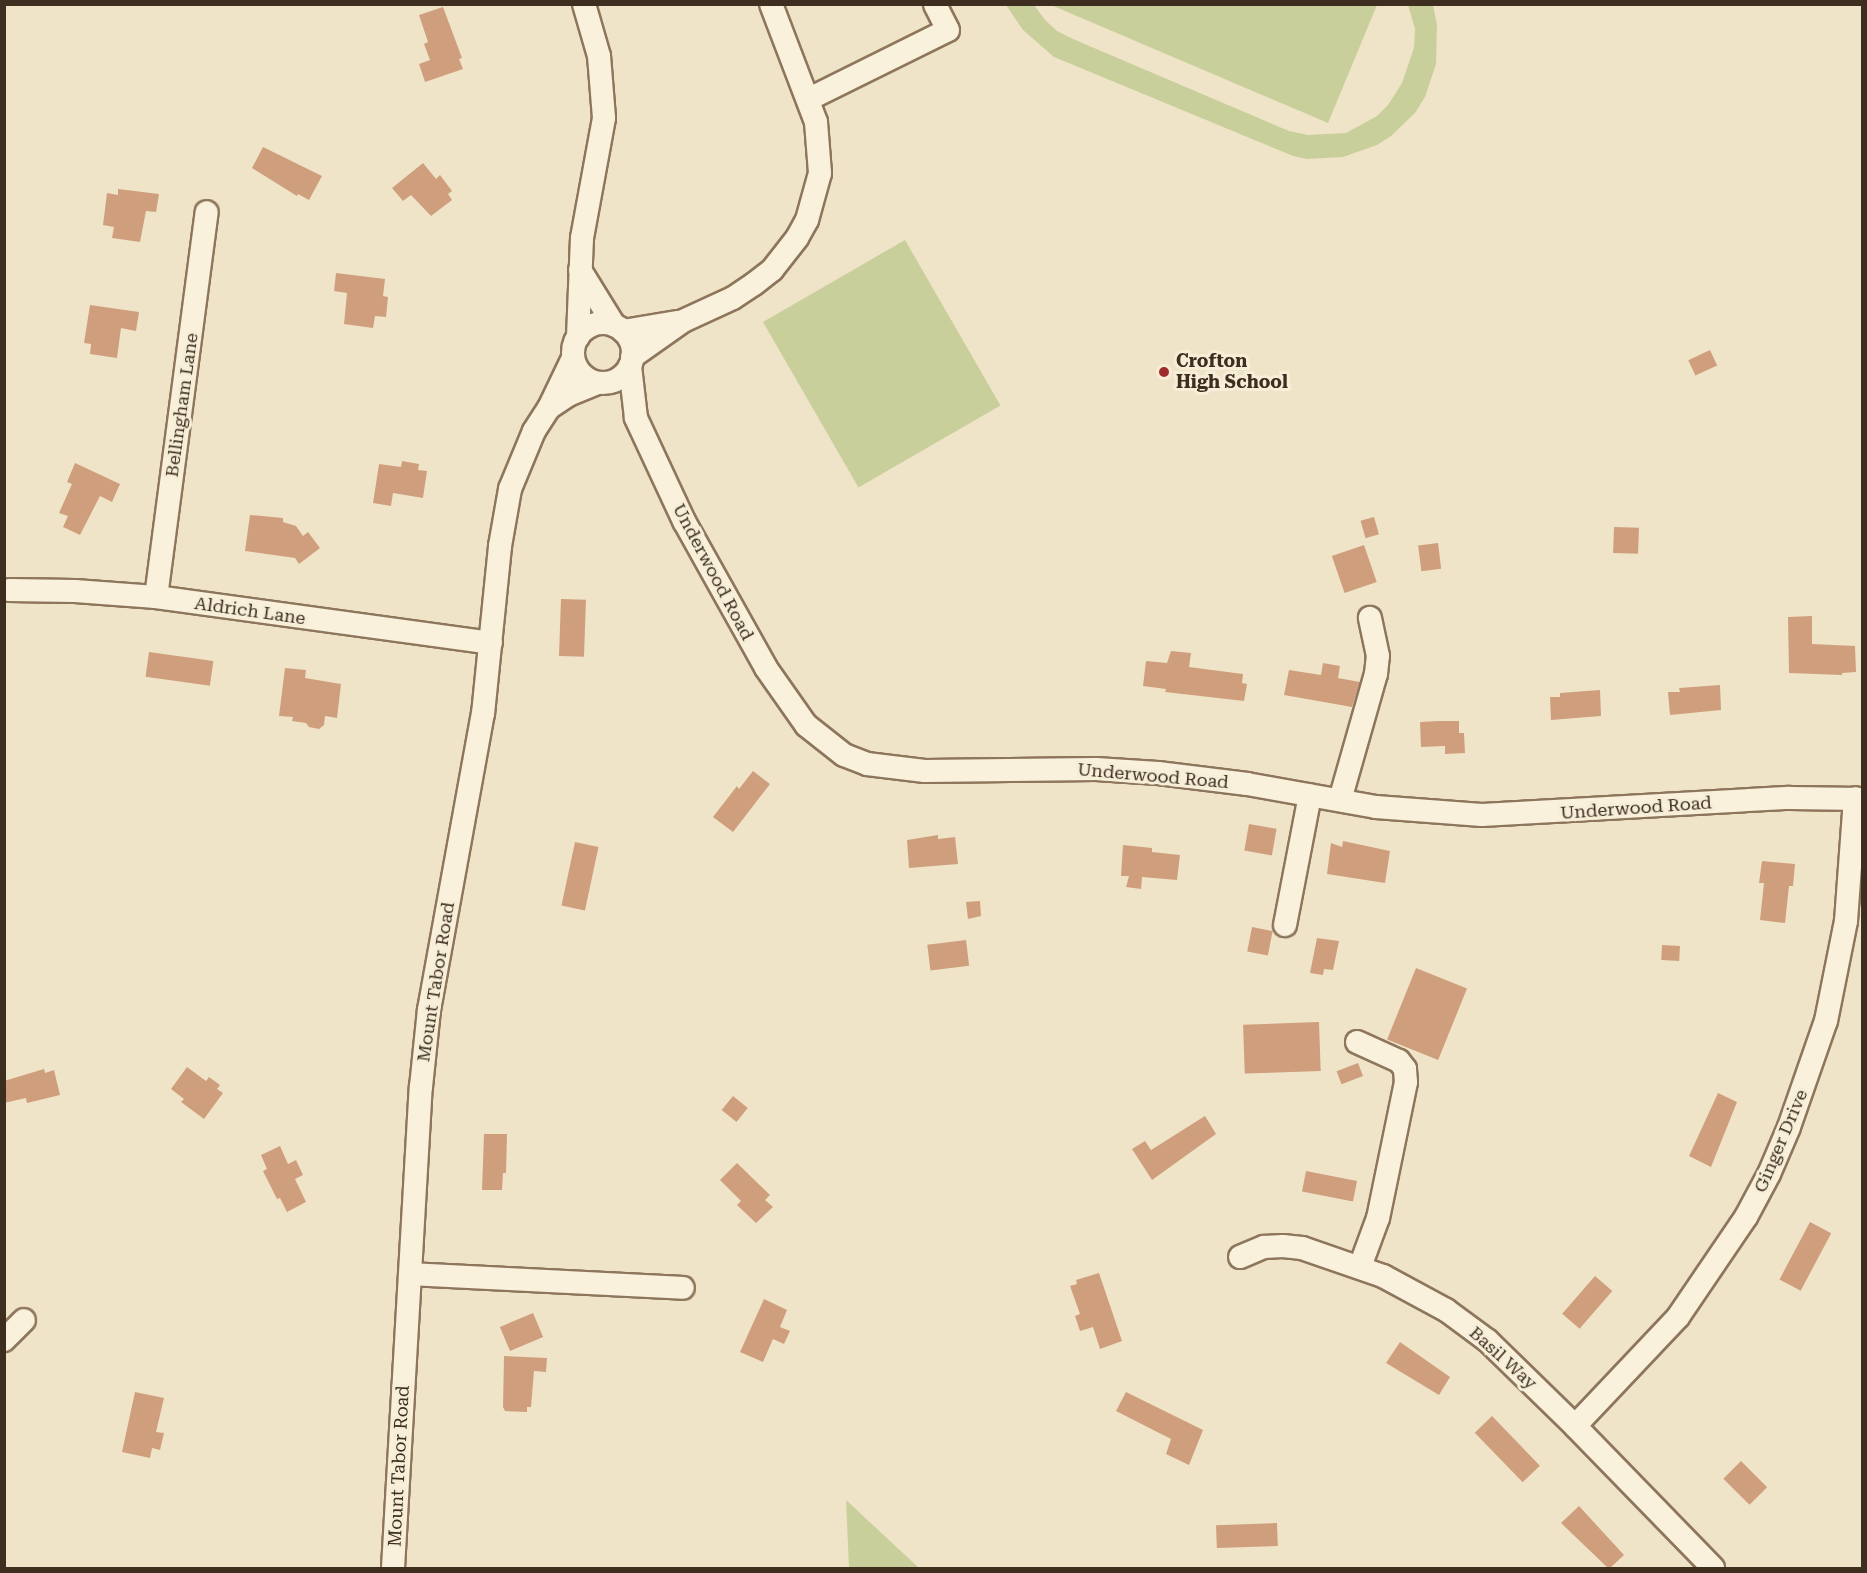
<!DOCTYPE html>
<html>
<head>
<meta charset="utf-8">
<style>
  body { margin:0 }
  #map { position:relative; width:1867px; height:1573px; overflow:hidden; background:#f0e4c8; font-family:"Roboto Serif",serif }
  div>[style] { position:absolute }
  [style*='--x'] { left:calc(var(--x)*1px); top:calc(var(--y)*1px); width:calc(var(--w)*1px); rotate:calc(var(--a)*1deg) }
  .green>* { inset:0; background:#c9cf9b; transform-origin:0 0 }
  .building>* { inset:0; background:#cf9f7d; transform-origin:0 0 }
  .roads { filter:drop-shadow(2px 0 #8d765c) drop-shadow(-2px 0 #8d765c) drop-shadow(0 2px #8d765c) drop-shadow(0 -2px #8d765c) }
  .minor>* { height:22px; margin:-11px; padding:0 11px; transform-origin:11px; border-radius:11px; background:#faf1dc }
  .minor>.ring { margin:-11px; padding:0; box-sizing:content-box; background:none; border:22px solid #faf1dc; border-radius:50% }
  .dots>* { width:16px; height:16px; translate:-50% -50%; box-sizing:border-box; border:3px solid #f7eed8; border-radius:50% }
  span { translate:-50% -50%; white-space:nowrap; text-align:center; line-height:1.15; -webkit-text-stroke:6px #f7eed8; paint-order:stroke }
  .poi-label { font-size:18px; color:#3d2e20; font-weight:700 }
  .left { translate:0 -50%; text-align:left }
  .street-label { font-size:18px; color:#3d2e20 }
  .frame { position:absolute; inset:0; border:6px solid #3d2e20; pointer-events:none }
</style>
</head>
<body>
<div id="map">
  <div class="green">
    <i style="clip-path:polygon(1006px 5px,1034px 5px,1045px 20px,1057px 31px,1073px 39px,1289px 131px,1308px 135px,1346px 133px,1377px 116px,1388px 105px,1402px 83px,1414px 48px,1415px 29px,1408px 5px,1433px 5px,1437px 25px,1436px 64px,1425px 97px,1415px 113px,1391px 136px,1377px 145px,1343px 157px,1307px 159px,1293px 156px,1054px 57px,1023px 30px)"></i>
    <i style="clip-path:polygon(1051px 5px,1051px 4px,1377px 5px,1328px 123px)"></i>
    <i style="left:905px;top:240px;width:191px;height:164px;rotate:60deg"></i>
    <i style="clip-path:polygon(846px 1500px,919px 1568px,849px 1568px)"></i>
  </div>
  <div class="building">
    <i style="clip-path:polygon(443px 7px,462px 58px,459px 59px,463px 69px,425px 82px,419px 64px,430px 60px,424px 44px,428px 42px,419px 15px)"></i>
    <i style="clip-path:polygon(263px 147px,322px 176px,309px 200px,298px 194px,297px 196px,252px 168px)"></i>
    <i style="clip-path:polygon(423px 163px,436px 179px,440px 175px,452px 191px,448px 194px,452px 200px,431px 216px,411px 195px,403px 201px,392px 188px)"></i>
    <i style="clip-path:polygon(118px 189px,159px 194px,156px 212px,146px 211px,140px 242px,112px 238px,114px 227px,103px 225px,107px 193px,118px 195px)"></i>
    <i style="clip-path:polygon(336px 273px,385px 279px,383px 296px,388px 297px,386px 317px,375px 316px,373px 328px,344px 324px,347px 293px,334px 291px)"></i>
    <i style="clip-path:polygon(90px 305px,139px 312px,136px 331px,121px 328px,117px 358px,90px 354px,91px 344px,84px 343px)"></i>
    <i style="left:1710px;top:350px;width:17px;height:24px;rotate:65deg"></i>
    <i style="clip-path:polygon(402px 461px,419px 464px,418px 470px,427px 471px,423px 498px,393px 493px,391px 506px,373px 503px,379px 464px,401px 467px)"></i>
    <i style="clip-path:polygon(75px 463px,120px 484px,112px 502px,100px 496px,80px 535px,63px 527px,68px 516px,59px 513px,72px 484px,67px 482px)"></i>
    <i style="clip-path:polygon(250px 515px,283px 518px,283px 522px,296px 526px,303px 536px,308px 532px,320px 548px,299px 564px,295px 558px,245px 551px)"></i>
    <i style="left:1374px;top:517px;width:18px;height:14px;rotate:74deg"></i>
    <i style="left:1614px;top:527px;width:25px;height:26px;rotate:2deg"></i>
    <i style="left:1438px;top:543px;width:26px;height:20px;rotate:83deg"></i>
    <i style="left:1364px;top:545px;width:39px;height:34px;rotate:71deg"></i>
    <i style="left:561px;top:599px;width:25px;height:57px;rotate:2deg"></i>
    <i style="clip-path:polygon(1812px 616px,1812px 644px,1855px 646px,1856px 672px,1842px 673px,1842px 675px,1789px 673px,1788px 617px)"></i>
    <i style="clip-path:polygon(1171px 651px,1191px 653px,1189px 667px,1243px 674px,1242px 683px,1247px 684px,1244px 701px,1165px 692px,1166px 689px,1143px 686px,1146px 661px,1167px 663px)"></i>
    <i style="left:149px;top:652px;width:65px;height:25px;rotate:8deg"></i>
    <i style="clip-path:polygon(1323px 663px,1340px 666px,1338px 678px,1360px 682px,1352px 707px,1284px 695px,1289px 670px,1321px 675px)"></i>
    <i style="clip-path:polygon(285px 668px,306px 670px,305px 678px,341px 684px,337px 718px,325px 716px,324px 725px,319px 729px,309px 727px,306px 723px,292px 721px,293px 717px,279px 716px)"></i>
    <i style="clip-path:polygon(1720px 685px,1721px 710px,1670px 715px,1668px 692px,1680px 692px,1679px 688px)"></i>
    <i style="clip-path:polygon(1600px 690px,1601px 716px,1551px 720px,1550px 697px,1560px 697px,1560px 693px)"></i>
    <i style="clip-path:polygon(1439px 721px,1459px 721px,1459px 733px,1464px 733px,1465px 753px,1445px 754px,1445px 746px,1421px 747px,1420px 722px)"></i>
    <i style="clip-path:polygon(753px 771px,770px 784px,733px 832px,713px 817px,737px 786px,739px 789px)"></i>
    <i style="left:1249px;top:824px;width:28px;height:27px;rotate:10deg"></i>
    <i style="clip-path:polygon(938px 835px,938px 839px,955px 837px,958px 864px,909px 868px,907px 840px)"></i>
    <i style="clip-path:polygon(1343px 841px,1390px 851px,1385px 883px,1327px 874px,1331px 843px,1342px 847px)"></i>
    <i style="left:575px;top:842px;width:24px;height:65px;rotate:12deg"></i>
    <i style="clip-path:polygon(1123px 845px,1152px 848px,1152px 852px,1180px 855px,1177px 880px,1142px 877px,1141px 889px,1126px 887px,1129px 876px,1121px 876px)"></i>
    <i style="clip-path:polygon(1762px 861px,1795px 864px,1793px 886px,1789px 886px,1785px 923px,1760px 920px,1764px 883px,1759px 883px)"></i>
    <i style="clip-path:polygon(980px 901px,981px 916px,968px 919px,966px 902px)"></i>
    <i style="left:1252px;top:927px;width:21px;height:25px;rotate:11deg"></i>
    <i style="clip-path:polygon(1317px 938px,1339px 941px,1333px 970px,1324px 969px,1323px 975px,1310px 973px)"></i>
    <i style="left:966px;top:940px;width:26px;height:39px;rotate:83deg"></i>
    <i style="left:1662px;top:945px;width:18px;height:15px;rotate:3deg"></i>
    <i style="left:1416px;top:968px;width:55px;height:77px;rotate:22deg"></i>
    <i style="left:1319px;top:1022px;width:49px;height:76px;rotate:88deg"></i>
    <i style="left:1358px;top:1063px;width:14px;height:23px;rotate:69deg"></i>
    <i style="clip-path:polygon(187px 1067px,206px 1081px,209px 1077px,220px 1085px,217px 1089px,223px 1093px,204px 1119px,181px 1102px,184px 1099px,171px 1089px)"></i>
    <i style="clip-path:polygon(44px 1069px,45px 1073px,54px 1070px,60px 1095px,27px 1103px,26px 1098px,4px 1103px,4px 1081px)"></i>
    <i style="clip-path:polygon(1718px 1093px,1737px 1102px,1711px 1167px,1689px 1156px)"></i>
    <i style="left:733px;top:1096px;width:19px;height:18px;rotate:39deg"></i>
    <i style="clip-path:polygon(1205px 1116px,1216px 1134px,1152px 1180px,1132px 1149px,1145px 1141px,1151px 1150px)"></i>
    <i style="clip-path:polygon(484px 1134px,507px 1134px,506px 1173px,503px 1173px,502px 1190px,482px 1190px)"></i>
    <i style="clip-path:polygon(280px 1146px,288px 1164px,296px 1160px,303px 1175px,295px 1179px,306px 1202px,287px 1212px,280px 1198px,277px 1199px,263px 1171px,267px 1169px,261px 1155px)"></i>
    <i style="clip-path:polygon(737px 1163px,770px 1195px,765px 1200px,773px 1207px,756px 1223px,737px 1205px,741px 1201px,720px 1180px)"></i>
    <i style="left:1306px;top:1171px;width:52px;height:21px;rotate:11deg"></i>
    <i style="left:1810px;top:1222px;width:24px;height:65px;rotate:28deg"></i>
    <i style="clip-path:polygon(1099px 1273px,1122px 1341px,1100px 1349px,1093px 1327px,1080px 1331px,1075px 1316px,1080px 1314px,1070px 1286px,1077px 1284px,1076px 1280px)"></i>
    <i style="left:1595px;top:1276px;width:23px;height:50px;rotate:41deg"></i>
    <i style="clip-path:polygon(764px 1299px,787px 1310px,780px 1327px,790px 1331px,784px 1344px,773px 1339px,763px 1362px,740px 1352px)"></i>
    <i style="left:533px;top:1313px;width:26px;height:36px;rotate:67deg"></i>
    <i style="clip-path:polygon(1400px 1342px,1450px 1377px,1439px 1395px,1386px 1363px)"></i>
    <i style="clip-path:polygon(504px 1356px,547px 1358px,546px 1372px,534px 1371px,531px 1407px,527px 1407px,527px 1412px,505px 1411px,503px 1407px)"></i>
    <i style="clip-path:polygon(135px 1392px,164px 1398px,156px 1432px,164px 1433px,160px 1450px,152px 1448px,150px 1458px,122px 1452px)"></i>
    <i style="clip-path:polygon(1126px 1392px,1203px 1430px,1189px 1465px,1166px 1454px,1171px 1439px,1116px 1411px)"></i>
    <i style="left:1492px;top:1416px;width:69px;height:24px;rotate:46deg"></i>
    <i style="left:1741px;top:1461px;width:37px;height:25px;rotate:45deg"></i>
    <i style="clip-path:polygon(1579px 1506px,1624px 1555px,1609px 1569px,1561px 1523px)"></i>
    <i style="left:1277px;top:1523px;width:23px;height:61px;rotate:88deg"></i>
  </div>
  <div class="roads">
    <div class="minor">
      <i style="--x:809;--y:99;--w:155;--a:-26.4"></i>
      <i style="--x:948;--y:30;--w:29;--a:-117"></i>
      <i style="--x:580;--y:270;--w:65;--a:58.3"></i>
      <i class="ring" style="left:573px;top:323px;width:38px;height:38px"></i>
      <i style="--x:623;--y:331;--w:56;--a:-9.3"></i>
      <i style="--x:578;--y:337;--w:99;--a:-87.7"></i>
      <i style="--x:582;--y:238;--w:122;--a:-79.6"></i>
      <i style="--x:604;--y:118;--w:62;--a:-94.6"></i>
      <i style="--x:599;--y:56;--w:54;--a:-106.1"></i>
      <i style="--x:632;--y:357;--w:62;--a:-35.2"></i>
      <i style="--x:683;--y:321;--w:55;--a:-24.7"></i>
      <i style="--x:733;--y:298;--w:25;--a:-34"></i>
      <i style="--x:754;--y:284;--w:23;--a:-38"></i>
      <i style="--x:772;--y:270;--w:41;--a:-52"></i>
      <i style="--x:797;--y:238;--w:21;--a:-61"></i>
      <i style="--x:807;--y:220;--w:49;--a:-74.5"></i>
      <i style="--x:820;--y:173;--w:51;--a:-94.5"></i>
      <i style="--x:816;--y:122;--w:126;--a:-110.9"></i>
      <i style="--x:573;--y:358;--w:55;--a:115.6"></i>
      <i style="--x:549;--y:408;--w:23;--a:-34"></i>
      <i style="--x:568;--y:395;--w:31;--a:-22"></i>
      <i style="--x:630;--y:366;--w:52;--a:83.4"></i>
      <i style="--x:636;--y:418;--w:114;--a:65"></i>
      <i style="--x:684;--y:521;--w:168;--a:60.8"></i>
      <i style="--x:766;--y:668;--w:70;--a:54.9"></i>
      <i style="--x:806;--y:725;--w:48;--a:38.3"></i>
      <i style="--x:844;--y:755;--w:25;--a:21"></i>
      <i style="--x:867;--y:764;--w:58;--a:6.9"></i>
      <i style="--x:925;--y:771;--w:171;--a:-0.7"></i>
      <i style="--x:1096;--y:769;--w:62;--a:3.7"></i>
      <i style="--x:1158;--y:773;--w:90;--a:7"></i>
      <i style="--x:1247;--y:784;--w:131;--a:10.1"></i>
      <i style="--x:1376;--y:807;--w:106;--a:4.3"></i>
      <i style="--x:1482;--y:815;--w:308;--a:-3.2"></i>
      <i style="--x:1790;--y:798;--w:72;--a:0.8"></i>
      <i style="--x:9;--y:590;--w:66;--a:0.9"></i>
      <i style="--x:75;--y:591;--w:81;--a:4.2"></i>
      <i style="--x:156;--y:597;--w:338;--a:7.8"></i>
      <i style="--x:156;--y:597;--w:388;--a:-82.5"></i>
      <i style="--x:1340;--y:800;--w:131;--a:-74.1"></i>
      <i style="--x:1376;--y:674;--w:18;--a:-84"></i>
      <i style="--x:1378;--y:656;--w:39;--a:-102"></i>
      <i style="--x:1285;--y:925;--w:132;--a:-79.1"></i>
      <i style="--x:1357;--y:1042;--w:46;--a:24.3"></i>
      <i style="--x:1399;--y:1061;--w:10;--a:53"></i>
      <i style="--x:1405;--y:1069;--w:13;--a:86"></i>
      <i style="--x:1406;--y:1082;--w:139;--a:101.6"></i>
      <i style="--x:1378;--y:1218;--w:52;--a:110.2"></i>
      <i style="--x:1240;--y:1257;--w:26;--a:-23"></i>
      <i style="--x:1264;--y:1247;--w:19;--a:-3"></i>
      <i style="--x:1283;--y:1246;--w:19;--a:6"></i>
      <i style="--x:1302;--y:1248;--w:86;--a:19.1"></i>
      <i style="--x:1383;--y:1276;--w:72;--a:28.4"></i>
      <i style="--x:1446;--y:1310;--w:52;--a:36.4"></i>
      <i style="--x:1488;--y:1341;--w:122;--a:44.3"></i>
      <i style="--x:1575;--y:1426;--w:198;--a:45.8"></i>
      <i style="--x:410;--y:1274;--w:273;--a:2.9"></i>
      <i style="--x:4;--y:1340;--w:28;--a:-45"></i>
      <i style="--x:1575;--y:1426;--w:150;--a:-46.6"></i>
      <i style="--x:1678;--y:1317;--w:121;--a:-55.8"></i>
      <i style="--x:1746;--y:1217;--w:49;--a:-61.9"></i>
      <i style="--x:1769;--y:1174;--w:51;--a:-66.9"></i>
      <i style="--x:1789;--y:1127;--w:112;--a:-70.8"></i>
      <i style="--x:1826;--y:1021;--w:102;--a:-78.7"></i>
      <i style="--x:1846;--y:921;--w:123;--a:-85.8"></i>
      <i style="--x:393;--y:1568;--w:482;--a:-86.7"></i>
      <i style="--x:421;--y:1087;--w:77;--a:-84.1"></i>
      <i style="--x:429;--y:1010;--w:301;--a:-79.7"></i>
      <i style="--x:483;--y:714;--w:169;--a:-84.2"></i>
      <i style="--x:500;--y:546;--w:58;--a:-80"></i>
      <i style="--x:510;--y:489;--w:63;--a:-67.5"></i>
      <i style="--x:534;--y:431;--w:27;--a:-57"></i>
    </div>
  </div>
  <div class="dots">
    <i style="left:1164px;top:372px;background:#9e2a2b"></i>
  </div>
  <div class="poi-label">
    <span class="left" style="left:1176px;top:372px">Crofton<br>High School</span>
  </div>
  <div class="street-label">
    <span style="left:182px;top:405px;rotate:-82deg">Bellingham Lane</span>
    <span style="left:713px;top:572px;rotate:62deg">Underwood Road</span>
    <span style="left:250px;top:611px;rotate:8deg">Aldrich Lane</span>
    <span style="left:1153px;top:776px;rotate:5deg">Underwood Road</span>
    <span style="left:1636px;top:808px;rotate:-4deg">Underwood Road</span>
    <span style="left:436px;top:982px;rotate:-81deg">Mount Tabor Road</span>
    <span style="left:1781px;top:1141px;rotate:-67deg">Ginger Drive</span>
    <span style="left:1503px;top:1358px;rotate:42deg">Basil Way</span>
    <span style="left:399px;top:1466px;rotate:-87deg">Mount Tabor Road</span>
  </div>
  <div class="frame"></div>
</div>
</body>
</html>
